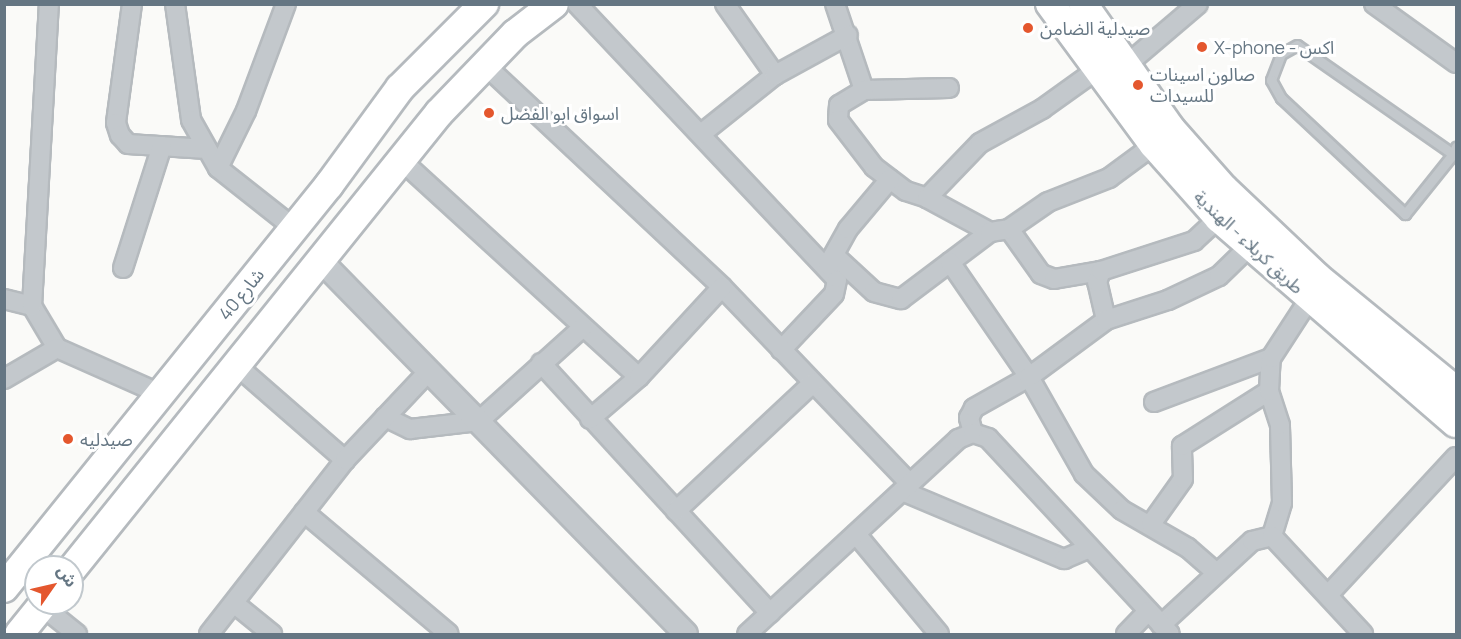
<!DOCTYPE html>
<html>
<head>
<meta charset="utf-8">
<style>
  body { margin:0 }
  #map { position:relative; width:1461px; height:639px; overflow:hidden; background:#fafaf8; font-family:Manrope,"Noto Sans Arabic",sans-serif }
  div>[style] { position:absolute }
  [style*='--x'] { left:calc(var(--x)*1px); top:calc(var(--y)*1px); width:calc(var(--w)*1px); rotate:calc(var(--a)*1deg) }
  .roads { filter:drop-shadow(2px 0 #b5babe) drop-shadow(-2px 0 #b5babe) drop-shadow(0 2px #b5babe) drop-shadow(0 -2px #b5babe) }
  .service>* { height:9px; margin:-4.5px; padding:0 4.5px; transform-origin:4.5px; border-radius:4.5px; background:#c3c8cc }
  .minor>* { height:18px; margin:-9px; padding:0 9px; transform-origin:9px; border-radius:9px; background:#c3c8cc }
  .tertiary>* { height:22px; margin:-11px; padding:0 11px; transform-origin:11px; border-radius:11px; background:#c3c8cc }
  .primary>* { height:28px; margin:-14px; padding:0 14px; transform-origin:14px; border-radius:14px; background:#fff }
  .dots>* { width:16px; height:16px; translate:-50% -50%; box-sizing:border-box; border:3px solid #fff; border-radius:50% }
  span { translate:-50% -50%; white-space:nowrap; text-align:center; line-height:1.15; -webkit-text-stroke:6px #fff; paint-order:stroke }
  .poi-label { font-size:18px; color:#657683 }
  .left { translate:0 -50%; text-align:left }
  .street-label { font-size:18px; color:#657683 }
  .frame { position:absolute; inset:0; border:6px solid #657683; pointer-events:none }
  .north { position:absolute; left:24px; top:555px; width:60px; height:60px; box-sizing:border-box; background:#fff; border:2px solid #c1c8cd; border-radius:50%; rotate:56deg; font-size:16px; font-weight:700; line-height:24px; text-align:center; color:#657683 }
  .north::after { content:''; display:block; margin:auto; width:21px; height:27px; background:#e4572e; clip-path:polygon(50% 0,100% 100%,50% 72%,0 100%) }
</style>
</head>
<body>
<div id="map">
  <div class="roads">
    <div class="service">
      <i style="--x:1453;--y:154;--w:190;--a:-145.1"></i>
      <i style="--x:1297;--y:45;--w:18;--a:151"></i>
      <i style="--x:1281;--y:54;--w:28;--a:111"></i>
      <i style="--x:1271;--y:80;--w:21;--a:61"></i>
      <i style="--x:1281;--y:98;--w:170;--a:43.1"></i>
      <i style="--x:1405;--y:214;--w:77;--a:-51.3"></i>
      <i style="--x:1453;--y:154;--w:8;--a:-67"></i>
    </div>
    <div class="minor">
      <i style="--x:132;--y:4;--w:120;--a:97.7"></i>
      <i style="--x:116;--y:123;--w:13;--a:72"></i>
      <i style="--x:120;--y:135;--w:12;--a:48"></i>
      <i style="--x:128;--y:144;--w:79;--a:3.6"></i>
      <i style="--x:175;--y:4;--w:117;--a:82.1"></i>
      <i style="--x:191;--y:120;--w:55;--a:60.6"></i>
      <i style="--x:218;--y:168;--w:97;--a:38.3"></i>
      <i style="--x:577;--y:4;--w:379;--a:46.7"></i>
      <i style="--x:837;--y:280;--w:14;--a:102"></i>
      <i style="--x:834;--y:294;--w:77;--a:133.4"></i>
      <i style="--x:725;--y:4;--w:87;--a:54.8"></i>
      <i style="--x:835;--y:4;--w:91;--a:71.4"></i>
      <i style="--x:1374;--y:4;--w:101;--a:35.7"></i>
      <i style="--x:485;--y:65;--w:325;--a:43.1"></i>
      <i style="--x:722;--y:287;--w:272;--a:46.3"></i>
      <i style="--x:1124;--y:67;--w:97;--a:-40.4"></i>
      <i style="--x:949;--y:88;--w:85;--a:178.7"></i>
      <i style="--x:864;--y:90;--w:29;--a:149"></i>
      <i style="--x:839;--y:105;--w:15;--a:94"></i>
      <i style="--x:838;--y:120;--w:59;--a:52.5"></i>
      <i style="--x:874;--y:167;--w:40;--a:37"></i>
      <i style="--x:906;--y:191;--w:22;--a:18"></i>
      <i style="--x:927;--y:198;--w:76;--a:-46.1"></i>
      <i style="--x:980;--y:143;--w:71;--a:-28.7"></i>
      <i style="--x:1042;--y:109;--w:65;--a:-35.6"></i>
      <i style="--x:701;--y:134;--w:95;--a:-38.6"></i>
      <i style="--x:775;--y:75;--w:83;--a:-28.7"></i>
      <i style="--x:401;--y:160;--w:322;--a:42.4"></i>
      <i style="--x:218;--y:168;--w:64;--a:-63.8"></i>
      <i style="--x:246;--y:111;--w:114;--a:-69.5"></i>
      <i style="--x:927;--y:198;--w:72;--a:28.4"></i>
      <i style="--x:1009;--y:229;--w:55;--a:54.6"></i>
      <i style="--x:1041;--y:274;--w:14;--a:21"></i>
      <i style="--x:1054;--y:279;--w:48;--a:-9.7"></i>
      <i style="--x:834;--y:255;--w:54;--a:42.8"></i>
      <i style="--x:874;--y:292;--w:28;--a:15"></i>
      <i style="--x:901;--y:299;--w:111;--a:-37"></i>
      <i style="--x:990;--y:232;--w:19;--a:-9"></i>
      <i style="--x:1009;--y:229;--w:47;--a:-34.7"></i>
      <i style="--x:1048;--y:202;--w:66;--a:-21.5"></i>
      <i style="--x:1109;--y:178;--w:56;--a:-36.3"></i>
      <i style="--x:950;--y:262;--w:140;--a:55.5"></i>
      <i style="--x:1029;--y:377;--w:112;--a:60.4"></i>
      <i style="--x:1084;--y:474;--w:52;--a:43.5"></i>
      <i style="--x:1122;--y:510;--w:76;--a:29.9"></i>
      <i style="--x:1188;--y:548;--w:38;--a:41"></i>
      <i style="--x:828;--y:265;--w:41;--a:-60.9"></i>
      <i style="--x:848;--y:229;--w:65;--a:-50"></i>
      <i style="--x:123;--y:268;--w:128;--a:-72.3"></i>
      <i style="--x:4;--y:299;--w:29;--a:14"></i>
      <i style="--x:32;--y:306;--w:49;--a:59.2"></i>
      <i style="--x:57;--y:348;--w:114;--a:23.9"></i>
      <i style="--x:32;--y:306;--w:302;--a:-86.8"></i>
      <i style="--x:1106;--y:320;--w:39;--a:-103"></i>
      <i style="--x:1097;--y:282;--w:12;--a:-70"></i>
      <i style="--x:1101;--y:271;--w:98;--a:-17.9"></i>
      <i style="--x:1194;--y:241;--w:34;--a:-43"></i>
      <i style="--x:541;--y:363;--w:339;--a:47.5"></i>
      <i style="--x:236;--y:365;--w:145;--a:41.1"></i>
      <i style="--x:4;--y:379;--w:61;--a:-30.3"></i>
      <i style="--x:1154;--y:402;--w:125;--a:-20.6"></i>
      <i style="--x:385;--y:417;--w:28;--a:26"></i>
      <i style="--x:410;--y:429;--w:69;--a:-6.6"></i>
      <i style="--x:479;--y:421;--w:139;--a:-42.1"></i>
      <i style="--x:590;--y:419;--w:65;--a:-40.6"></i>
      <i style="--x:639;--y:377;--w:122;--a:-47.3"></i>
      <i style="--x:973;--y:433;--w:16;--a:-105"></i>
      <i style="--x:969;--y:418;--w:11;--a:-63"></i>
      <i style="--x:974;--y:408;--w:63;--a:-29.4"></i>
      <i style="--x:1029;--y:377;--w:96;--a:-36.5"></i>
      <i style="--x:1106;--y:320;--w:65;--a:-17.9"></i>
      <i style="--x:1168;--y:300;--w:56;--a:-25.2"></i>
      <i style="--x:1219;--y:276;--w:43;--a:-44.1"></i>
      <i style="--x:902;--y:491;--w:176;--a:22.8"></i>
      <i style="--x:1064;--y:559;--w:28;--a:-23"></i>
      <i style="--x:676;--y:511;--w:187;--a:-43.1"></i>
      <i style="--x:304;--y:512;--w:189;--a:40.1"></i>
      <i style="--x:1151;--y:524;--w:55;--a:-54.6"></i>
      <i style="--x:1183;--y:479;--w:33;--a:-92"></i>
      <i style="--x:1182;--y:446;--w:103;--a:-32.3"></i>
      <i style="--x:856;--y:534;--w:130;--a:50.3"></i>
      <i style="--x:1272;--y:536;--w:34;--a:-73"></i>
      <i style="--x:1282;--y:503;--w:78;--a:-91.5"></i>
      <i style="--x:1280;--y:425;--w:36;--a:-108"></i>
      <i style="--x:1269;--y:391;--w:33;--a:-87"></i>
      <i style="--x:1271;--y:358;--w:72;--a:-57"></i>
      <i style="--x:1328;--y:595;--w:188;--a:-47.2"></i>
      <i style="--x:235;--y:604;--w:48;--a:39"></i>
      <i style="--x:42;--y:606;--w:45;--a:38.7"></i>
      <i style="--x:1161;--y:625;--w:124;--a:-42.7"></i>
      <i style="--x:1252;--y:541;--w:21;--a:-14"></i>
      <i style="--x:1272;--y:536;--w:134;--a:47.1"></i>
      <i style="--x:209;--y:634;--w:221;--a:-52"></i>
      <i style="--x:345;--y:460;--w:122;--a:-46.7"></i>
      <i style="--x:747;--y:634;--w:287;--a:-42.7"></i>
      <i style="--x:958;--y:439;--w:16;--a:-22"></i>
      <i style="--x:973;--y:433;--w:16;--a:18"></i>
      <i style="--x:988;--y:438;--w:267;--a:47.1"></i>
      <i style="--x:1126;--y:634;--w:32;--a:-46"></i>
    </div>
    <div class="tertiary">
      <i style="--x:320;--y:260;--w:523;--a:45.62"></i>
    </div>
    <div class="primary">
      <i style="--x:1050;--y:4;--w:175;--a:53.6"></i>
      <i style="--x:1154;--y:145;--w:98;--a:48.3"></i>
      <i style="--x:1219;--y:218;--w:313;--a:40.9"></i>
      <i style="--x:1083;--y:4;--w:151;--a:54.9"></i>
      <i style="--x:1170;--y:128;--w:81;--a:48.5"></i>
      <i style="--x:1224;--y:189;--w:129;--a:43.4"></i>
      <i style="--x:1318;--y:278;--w:178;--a:39.3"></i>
      <i style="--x:72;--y:569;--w:585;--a:-51.17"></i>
      <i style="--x:439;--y:113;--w:110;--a:-46.1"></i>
      <i style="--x:515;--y:34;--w:49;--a:-37.6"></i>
      <i style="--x:4;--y:588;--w:518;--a:-51.12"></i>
      <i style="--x:329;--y:185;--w:120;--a:-53.8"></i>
      <i style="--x:400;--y:88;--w:119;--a:-45"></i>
      <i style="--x:19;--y:634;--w:40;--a:-51"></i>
    </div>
  </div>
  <div class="dots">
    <i style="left:1028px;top:28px;background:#e4572e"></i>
    <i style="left:1202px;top:47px;background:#e4572e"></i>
    <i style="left:1138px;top:85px;background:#e4572e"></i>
    <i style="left:489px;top:113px;background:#e4572e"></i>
    <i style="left:68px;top:439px;background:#e4572e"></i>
  </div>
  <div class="poi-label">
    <span class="left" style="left:1040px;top:28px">صيدلية الضامن</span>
    <span class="left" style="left:1214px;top:47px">X-phone - اكس</span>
    <span class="left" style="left:1150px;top:85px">صالون اسينات<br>للسيدات</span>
    <span class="left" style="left:501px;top:113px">اسواق ابو الفضل</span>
    <span class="left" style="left:80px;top:439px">صيدليه</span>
  </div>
  <div class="street-label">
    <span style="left:1249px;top:242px;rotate:43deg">طريق كربلاء - الهندية</span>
    <span style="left:241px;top:294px;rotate:-51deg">شارع 40</span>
  </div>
  <div class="frame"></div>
  <div class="north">ش</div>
</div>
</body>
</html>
